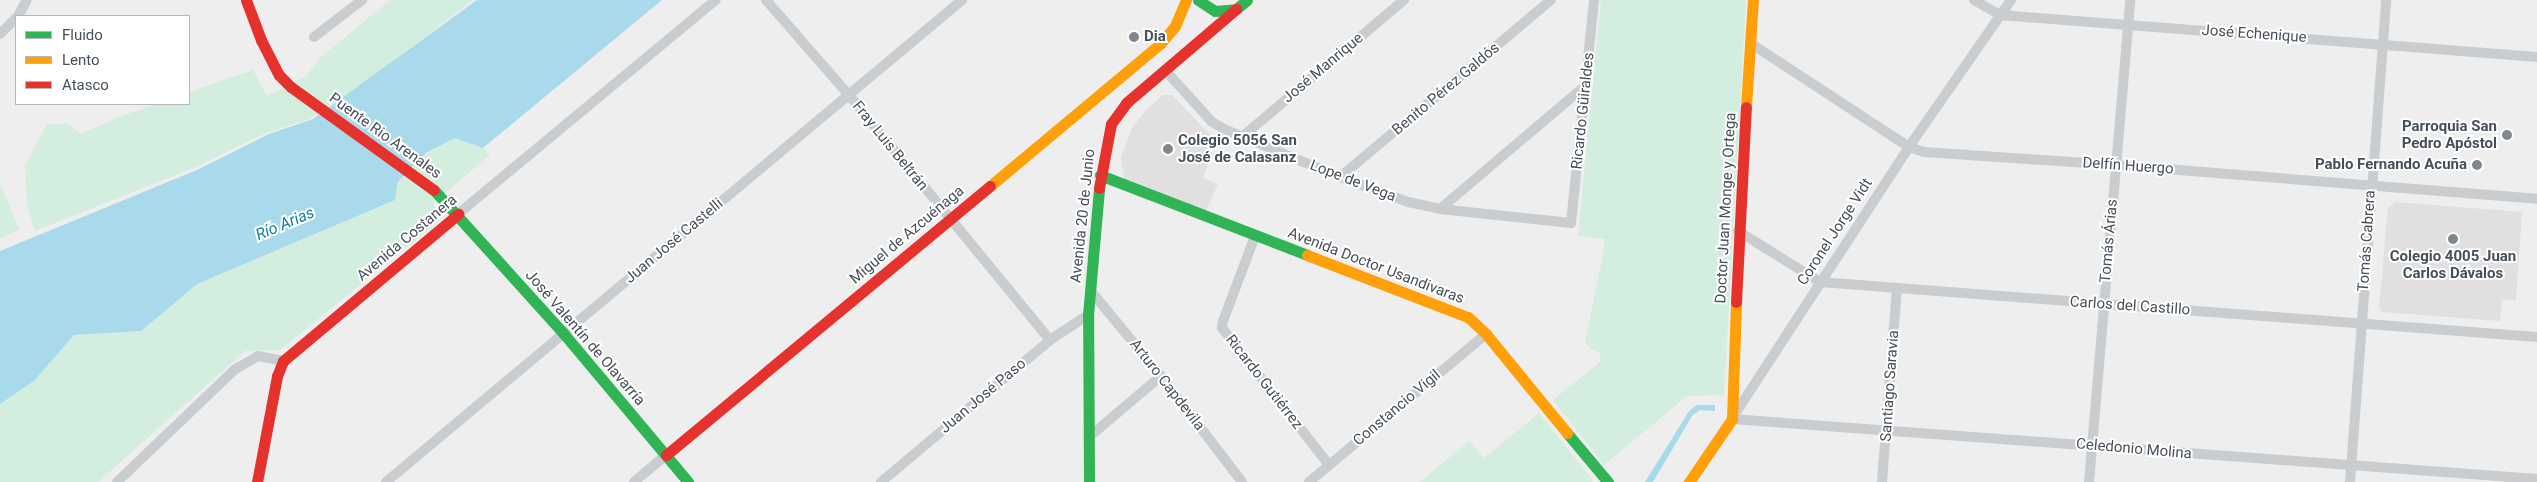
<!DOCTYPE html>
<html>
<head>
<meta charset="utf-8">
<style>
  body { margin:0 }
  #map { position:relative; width:2537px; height:482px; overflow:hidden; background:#efeeee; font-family:Roboto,sans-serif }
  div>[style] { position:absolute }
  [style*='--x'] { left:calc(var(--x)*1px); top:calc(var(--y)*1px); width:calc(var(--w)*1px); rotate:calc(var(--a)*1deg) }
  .education>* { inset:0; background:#e1dfe0 }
  .green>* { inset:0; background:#d3edde }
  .water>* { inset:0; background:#a8daeb }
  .street>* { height:10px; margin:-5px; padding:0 5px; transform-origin:5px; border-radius:5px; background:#cacdcf }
  .fast>* { height:11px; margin:-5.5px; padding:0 5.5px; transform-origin:5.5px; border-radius:5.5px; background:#30b455 }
  .slow>* { height:11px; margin:-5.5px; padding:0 5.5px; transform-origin:5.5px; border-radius:5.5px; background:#ff9f0a }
  .jam>* { height:11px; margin:-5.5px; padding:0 5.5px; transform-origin:5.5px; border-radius:5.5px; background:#e5322d }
  .dots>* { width:14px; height:14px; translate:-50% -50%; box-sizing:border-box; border:2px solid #fff; border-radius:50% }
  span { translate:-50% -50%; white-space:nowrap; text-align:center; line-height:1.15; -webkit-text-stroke:4px #fff; paint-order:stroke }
  .street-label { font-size:15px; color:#46505a }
  .poi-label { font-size:15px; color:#46505a; font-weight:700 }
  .left { translate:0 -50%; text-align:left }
  .right { translate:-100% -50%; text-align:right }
  .water-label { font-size:16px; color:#0f7ea4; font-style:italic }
  .legend { position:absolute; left:15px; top:15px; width:175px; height:90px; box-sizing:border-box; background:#fff; border:1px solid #b5b9bd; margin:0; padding:6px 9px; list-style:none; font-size:15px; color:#46505a }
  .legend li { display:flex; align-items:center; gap:10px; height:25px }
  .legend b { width:25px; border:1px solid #b5b9bd }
</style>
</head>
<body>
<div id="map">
  <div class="education">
    <i style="clip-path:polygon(1163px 95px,1172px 95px,1216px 141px,1203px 178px,1218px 184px,1206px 211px,1124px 178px,1121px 157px,1132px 128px,1145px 111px)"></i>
    <i style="clip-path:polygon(2395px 202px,2522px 212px,2516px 300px,2502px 300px,2500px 321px,2382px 312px,2379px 307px,2388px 208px)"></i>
  </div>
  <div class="green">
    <i style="clip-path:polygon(390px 0,473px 0,366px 82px,307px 120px,266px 133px,198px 166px,35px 231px,27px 205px,25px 165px,47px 124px,68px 124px,81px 134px,116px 118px,156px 104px,189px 104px,189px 92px,253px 70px,267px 96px,306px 76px,320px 58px)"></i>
    <i style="clip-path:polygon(1601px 0,1746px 0,1724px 395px,1687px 396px,1604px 465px,1553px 400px,1600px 362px,1600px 353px,1591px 349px,1585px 342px,1603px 255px,1605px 239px,1578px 236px)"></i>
    <i style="clip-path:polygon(455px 138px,483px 148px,490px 155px,432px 204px,444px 217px,280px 350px,245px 351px,98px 482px,0 482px,0 404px,34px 381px,74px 335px,141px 331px,197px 284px,395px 200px,399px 182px,426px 154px)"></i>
    <i style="clip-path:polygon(0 183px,19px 229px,0 239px)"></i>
    <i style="clip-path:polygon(1539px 413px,1592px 479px,1592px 482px,1420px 482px,1469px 441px,1484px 458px)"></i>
  </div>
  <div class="water">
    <i style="clip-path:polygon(477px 0,662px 0,483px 148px,455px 138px,426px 153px,398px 182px,395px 200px,197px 284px,141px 331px,74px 335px,34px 381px,0 404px,0 251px,197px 170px,269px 134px,313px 119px)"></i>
    <i style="clip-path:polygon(1697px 405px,1715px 405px,1715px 411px,1700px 410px,1692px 416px,1653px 482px,1645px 482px,1689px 411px)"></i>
  </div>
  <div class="street">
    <i style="--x:766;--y:0;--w:125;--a:48.9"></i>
    <i style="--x:848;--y:94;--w:318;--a:50.6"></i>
    <i style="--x:1974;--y:0;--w:30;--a:30"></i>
    <i style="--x:2000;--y:15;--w:539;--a:4.47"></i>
    <i style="--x:2011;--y:0;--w:179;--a:124.8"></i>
    <i style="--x:1909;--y:147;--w:325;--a:123.1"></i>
    <i style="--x:1732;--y:419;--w:807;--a:4.26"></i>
    <i style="--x:18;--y:16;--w:18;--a:-61"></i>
    <i style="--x:0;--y:34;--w:23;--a:-45"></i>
    <i style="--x:314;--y:37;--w:61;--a:-37.6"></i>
    <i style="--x:1750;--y:43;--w:190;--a:33.2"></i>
    <i style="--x:1909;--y:147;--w:16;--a:18"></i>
    <i style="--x:1924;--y:152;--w:192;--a:3.9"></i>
    <i style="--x:2116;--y:165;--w:422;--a:4.6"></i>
    <i style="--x:1165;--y:70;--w:70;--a:47.9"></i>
    <i style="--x:1212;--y:122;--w:14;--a:30"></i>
    <i style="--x:1224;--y:129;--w:126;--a:22.5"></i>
    <i style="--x:1340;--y:177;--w:72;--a:20.2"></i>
    <i style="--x:1408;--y:202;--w:33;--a:12"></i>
    <i style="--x:1440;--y:209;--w:132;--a:6.1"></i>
    <i style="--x:1571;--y:223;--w:224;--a:-84.1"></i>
    <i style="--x:1243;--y:136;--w:211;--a:-40.2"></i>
    <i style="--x:1340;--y:177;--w:275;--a:-40"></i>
    <i style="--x:1440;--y:209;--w:190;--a:-40.3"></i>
    <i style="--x:458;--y:214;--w:335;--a:-39.7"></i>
    <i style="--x:1738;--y:231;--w:97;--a:31.9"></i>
    <i style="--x:1820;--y:282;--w:719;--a:4.39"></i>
    <i style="--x:1255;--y:236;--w:91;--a:110.6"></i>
    <i style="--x:1223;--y:321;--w:7;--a:98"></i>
    <i style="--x:1222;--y:328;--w:174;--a:52"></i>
    <i style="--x:1090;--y:290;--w:112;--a:50.5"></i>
    <i style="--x:1161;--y:376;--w:133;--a:52.6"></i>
    <i style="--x:1089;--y:437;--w:94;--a:-40.3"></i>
    <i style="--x:117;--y:482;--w:162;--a:-43.7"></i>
    <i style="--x:234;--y:370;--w:28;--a:-30"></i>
    <i style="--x:258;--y:356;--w:25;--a:11"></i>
    <i style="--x:386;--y:482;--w:751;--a:-39.92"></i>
    <i style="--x:634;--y:482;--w:42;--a:-40.2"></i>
    <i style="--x:881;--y:482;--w:221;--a:-40"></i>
    <i style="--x:1050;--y:340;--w:45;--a:-33.3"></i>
    <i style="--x:1309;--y:482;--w:231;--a:-39.9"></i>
    <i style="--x:1882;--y:482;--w:194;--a:-85.6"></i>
    <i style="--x:2089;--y:482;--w:484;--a:-85.1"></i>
    <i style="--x:2350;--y:482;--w:483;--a:-85.7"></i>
  </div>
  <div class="fast">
    <i style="--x:1198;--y:0;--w:20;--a:33"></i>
    <i style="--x:1215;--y:11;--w:21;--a:-5"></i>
    <i style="--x:1236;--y:9;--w:14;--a:-39"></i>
    <i style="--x:1100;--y:175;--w:222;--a:21.1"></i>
    <i style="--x:434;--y:190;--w:194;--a:47.9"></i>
    <i style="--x:564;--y:334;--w:193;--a:50"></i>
    <i style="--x:1567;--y:433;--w:64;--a:50.1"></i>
    <i style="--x:1089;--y:482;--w:167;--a:-90.3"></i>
    <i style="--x:1088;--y:315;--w:127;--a:-85"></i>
  </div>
  <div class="slow">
    <i style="--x:1746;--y:107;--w:107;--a:-86.3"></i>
    <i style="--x:990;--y:186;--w:222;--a:-39.9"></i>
    <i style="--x:1160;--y:44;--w:23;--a:-50"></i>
    <i style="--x:1175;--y:26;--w:28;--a:-67"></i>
    <i style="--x:1307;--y:255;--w:173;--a:21.1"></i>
    <i style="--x:1468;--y:317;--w:25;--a:43"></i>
    <i style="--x:1486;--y:334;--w:128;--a:50.7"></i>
    <i style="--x:1689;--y:482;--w:76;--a:-55.7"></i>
    <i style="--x:1732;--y:419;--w:117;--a:-88"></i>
  </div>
  <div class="jam">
    <i style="--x:246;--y:0;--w:43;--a:69.4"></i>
    <i style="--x:261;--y:40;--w:39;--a:63"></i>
    <i style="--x:279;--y:75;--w:17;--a:45"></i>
    <i style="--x:291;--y:87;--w:176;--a:35.8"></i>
    <i style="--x:1099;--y:188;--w:65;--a:-79.4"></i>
    <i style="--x:1111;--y:124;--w:26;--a:-54"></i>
    <i style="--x:1126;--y:103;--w:145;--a:-40.5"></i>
    <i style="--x:1736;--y:302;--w:195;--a:-87.1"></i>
    <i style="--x:666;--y:455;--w:421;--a:-39.7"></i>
    <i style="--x:257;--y:482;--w:108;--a:-79.3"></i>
    <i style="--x:277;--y:376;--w:16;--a:-68"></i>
    <i style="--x:283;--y:361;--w:229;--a:-40"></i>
  </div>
  <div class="dots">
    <i style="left:1134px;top:37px;background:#81878e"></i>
    <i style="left:2507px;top:135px;background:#81878e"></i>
    <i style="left:1168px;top:149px;background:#81878e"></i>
    <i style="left:2477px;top:165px;background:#81878e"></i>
    <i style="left:2453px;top:239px;background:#81878e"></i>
  </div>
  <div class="street-label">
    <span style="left:2254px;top:34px;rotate:4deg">José Echenique</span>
    <span style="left:1323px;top:68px;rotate:-40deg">José Manrique</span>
    <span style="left:1446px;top:89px;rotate:-40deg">Benito Pérez Galdós</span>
    <span style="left:1583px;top:111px;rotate:-84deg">Ricardo Güiraldes</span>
    <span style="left:385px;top:136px;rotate:36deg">Puente Rio Arenales</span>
    <span style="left:890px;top:146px;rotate:51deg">Fray Luis Beltrán</span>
    <span style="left:2128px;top:166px;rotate:4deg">Delfín Huergo</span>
    <span style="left:1353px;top:181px;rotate:21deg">Lope de Vega</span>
    <span style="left:1726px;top:208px;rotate:-87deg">Doctor Juan Monge y Ortega</span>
    <span style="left:1083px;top:216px;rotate:-84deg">Avenida 20 de Junio</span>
    <span style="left:1835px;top:232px;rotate:-57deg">Coronel Jorge Vidt</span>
    <span style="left:907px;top:235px;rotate:-40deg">Miguel de Azcuénaga</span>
    <span style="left:407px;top:238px;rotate:-40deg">Avenida Costanera</span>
    <span style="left:674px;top:241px;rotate:-40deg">Juan José Castelli</span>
    <span style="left:2109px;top:241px;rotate:-85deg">Tomás Árias</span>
    <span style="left:2367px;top:241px;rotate:-86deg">Tomás Cabrera</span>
    <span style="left:1376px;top:266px;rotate:21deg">Avenida Doctor Usandivaras</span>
    <span style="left:2130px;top:306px;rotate:4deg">Carlos del Castillo</span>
    <span style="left:585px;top:338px;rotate:49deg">José Valentín de Olavarría</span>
    <span style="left:1264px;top:382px;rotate:52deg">Ricardo Gutiérrez</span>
    <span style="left:1167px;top:385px;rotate:52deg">Arturo Capdevila</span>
    <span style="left:1890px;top:386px;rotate:-86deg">Santiago Saravia</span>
    <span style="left:983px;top:396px;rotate:-40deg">Juan José Paso</span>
    <span style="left:1397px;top:408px;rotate:-40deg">Constancio Vigil</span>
    <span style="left:2134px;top:449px;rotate:5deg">Celedonio Molina</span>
  </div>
  <div class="poi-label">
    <span class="left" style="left:1144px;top:37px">Dia</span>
    <span class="right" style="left:2497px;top:135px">Parroquia San<br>Pedro Apóstol</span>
    <span class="left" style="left:1178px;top:149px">Colegio 5056 San<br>José de Calasanz</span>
    <span class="right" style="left:2467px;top:165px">Pablo Fernando Acuña</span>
    <span style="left:2453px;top:265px">Colegio 4005 Juan<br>Carlos Dávalos</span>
  </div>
  <div class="water-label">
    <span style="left:285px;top:224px;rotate:-23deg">Río Arias</span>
  </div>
  <ul class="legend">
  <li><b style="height:6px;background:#30b455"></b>Fluido</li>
  <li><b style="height:6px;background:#ff9f0a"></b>Lento</li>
  <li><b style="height:6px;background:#e5322d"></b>Atasco</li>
  </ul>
</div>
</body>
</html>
